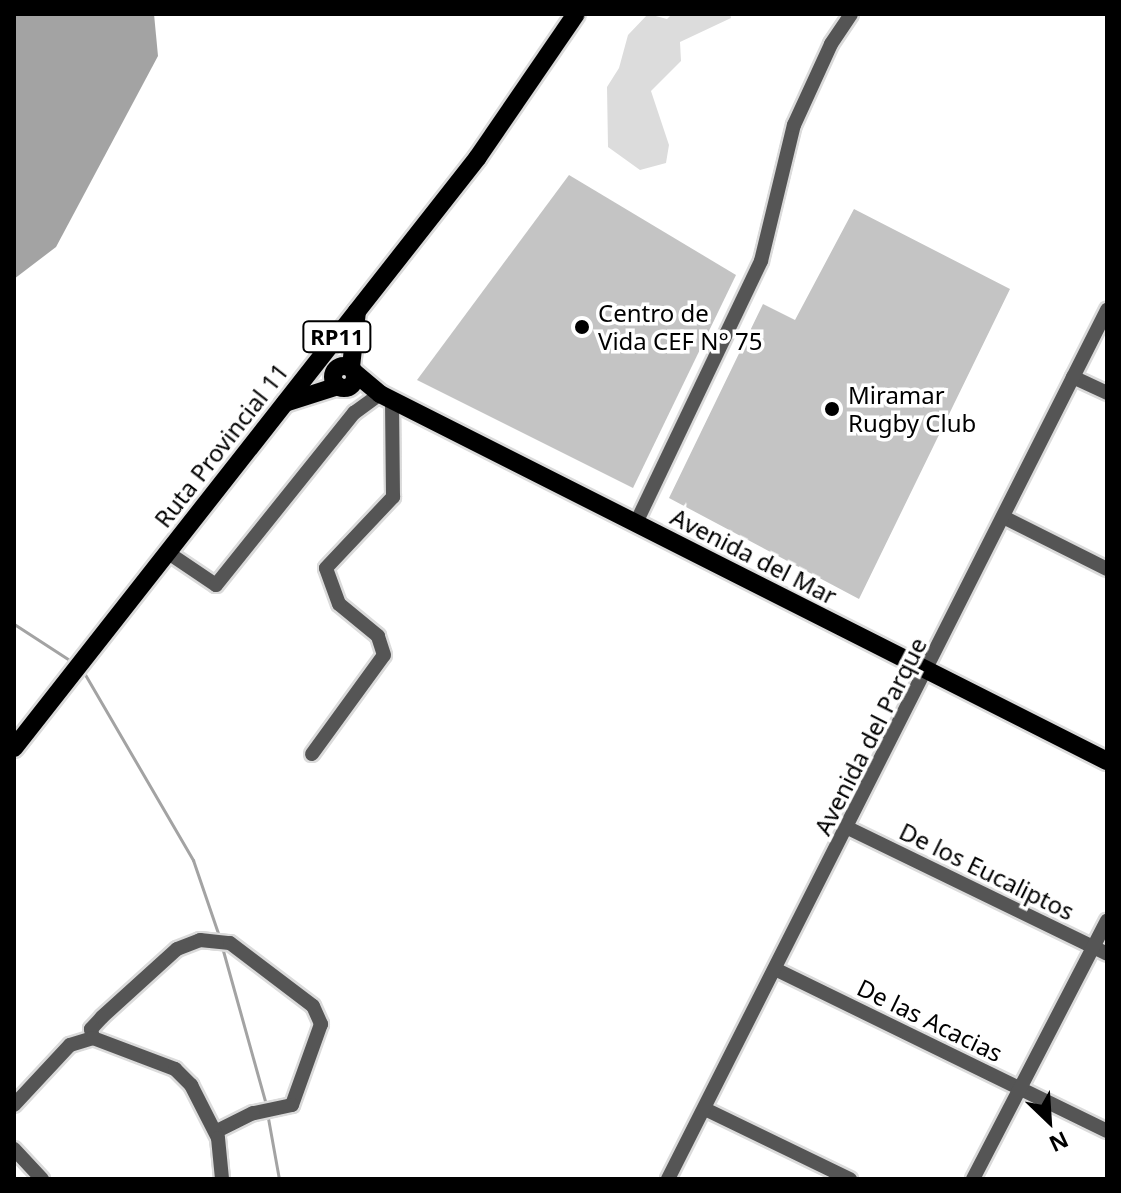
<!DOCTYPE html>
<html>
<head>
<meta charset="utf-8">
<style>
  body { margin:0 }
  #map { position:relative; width:1121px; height:1193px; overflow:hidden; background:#fff; font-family:"Noto Sans",sans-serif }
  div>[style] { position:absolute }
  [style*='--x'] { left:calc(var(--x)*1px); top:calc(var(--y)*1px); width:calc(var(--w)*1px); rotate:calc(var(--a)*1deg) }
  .green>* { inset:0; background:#dcdcdc }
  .water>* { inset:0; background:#a3a3a3 }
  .stream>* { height:3px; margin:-1.5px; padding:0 1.5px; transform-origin:1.5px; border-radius:1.5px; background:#a3a3a3 }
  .building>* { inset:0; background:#c4c4c4 }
  .roads { filter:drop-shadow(2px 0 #dbdbdb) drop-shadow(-2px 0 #dbdbdb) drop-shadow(0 2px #dbdbdb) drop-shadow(0 -2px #dbdbdb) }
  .minor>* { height:14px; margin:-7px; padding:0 7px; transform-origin:7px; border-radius:7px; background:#555 }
  .major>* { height:18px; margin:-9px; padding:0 9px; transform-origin:9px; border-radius:9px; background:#000 }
  .major>.ring { margin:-9px; padding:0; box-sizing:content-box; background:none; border:18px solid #000; border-radius:50% }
  .dots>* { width:22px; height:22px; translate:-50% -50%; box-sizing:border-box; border:4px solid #fff; border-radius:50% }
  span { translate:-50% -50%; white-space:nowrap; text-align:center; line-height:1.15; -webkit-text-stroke:7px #fff; paint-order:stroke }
  .shield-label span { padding:2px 6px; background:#fff; border:2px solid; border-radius:6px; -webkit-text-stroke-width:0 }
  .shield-label { font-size:22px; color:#000; font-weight:700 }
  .poi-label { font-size:24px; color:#000 }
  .left { translate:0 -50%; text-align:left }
  .street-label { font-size:24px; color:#000 }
  .frame { position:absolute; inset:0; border:16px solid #000; pointer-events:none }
  .north { position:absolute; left:1009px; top:1081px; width:80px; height:80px; -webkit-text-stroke:6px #fff; paint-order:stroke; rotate:155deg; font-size:22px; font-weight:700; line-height:32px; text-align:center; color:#000 }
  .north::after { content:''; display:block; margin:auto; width:28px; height:36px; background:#000; clip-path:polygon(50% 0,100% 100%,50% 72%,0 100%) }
</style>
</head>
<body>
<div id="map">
  <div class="green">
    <i style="clip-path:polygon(648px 14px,667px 19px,672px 14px,730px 14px,731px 18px,680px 42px,681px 61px,651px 91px,669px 145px,666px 163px,640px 170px,608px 147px,607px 87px,619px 68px,628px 35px)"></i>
  </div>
  <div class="water">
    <i style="clip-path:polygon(14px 14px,154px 14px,158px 56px,56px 247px,14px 279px)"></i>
  </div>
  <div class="stream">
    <i style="--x:14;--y:624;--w:72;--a:33"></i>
    <i style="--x:83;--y:671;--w:219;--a:59.8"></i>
    <i style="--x:193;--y:860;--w:80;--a:71.1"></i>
    <i style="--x:222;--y:947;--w:164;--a:74.4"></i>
    <i style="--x:268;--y:1118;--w:62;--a:79.8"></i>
  </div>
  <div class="building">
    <i style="clip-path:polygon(569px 175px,736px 275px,633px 488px,417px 380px)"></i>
    <i style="clip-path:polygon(854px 209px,1010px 289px,859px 599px,669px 498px,763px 304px,795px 320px)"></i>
  </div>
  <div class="roads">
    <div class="minor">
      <i style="--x:1073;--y:377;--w:38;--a:25"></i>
      <i style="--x:1003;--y:517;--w:116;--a:26.6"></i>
      <i style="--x:636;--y:523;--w:290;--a:-64.5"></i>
      <i style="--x:761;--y:261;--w:140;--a:-76.4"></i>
      <i style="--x:794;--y:125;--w:89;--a:-65.4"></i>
      <i style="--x:831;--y:44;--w:36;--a:-56"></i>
      <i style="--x:167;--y:552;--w:59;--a:34"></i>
      <i style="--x:216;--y:585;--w:221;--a:-51.3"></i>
      <i style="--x:354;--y:413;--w:32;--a:-36"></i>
      <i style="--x:312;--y:754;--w:122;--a:-54"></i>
      <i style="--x:384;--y:655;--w:20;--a:-108"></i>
      <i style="--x:378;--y:636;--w:50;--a:-140.6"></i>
      <i style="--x:339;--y:604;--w:38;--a:-110"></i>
      <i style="--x:326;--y:568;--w:98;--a:-46.7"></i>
      <i style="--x:393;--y:497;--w:97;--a:-90.6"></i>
      <i style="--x:848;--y:828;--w:288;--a:25.9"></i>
      <i style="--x:777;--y:970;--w:367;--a:26"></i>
      <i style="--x:93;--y:1038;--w:9;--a:-103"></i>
      <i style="--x:91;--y:1029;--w:16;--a:-47"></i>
      <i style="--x:102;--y:1017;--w:101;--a:-42.2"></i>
      <i style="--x:177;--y:949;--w:25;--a:-21"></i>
      <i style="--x:200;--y:940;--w:30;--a:6"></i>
      <i style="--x:230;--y:943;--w:104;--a:37.2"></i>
      <i style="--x:313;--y:1006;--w:20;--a:66"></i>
      <i style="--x:321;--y:1024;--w:86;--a:109.7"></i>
      <i style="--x:292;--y:1105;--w:40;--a:168"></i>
      <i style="--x:253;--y:1113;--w:42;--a:153.4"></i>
      <i style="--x:14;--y:1105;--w:82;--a:-47"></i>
      <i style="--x:70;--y:1045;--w:24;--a:-17"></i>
      <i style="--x:93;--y:1038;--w:88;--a:20.7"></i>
      <i style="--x:175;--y:1069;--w:23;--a:45"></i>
      <i style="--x:191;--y:1085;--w:59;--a:63"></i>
      <i style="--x:218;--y:1138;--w:41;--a:84.4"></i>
      <i style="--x:707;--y:1110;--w:159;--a:25.8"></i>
      <i style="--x:14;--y:1149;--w:41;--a:47"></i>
      <i style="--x:668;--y:1179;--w:974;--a:-63.2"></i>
      <i style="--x:973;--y:1179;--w:291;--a:-62.6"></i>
    </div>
    <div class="major">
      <i class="ring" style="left:333px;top:366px;width:4px;height:4px"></i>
      <i style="--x:351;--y:367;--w:56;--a:-83.9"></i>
      <i style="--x:355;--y:373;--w:33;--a:40"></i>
      <i style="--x:380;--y:394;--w:814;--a:26.79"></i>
      <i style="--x:285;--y:403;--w:56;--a:-17.8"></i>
      <i style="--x:14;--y:748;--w:751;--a:-51.86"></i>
      <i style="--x:478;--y:157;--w:173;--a:-55.6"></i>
    </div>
  </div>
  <div class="dots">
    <i style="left:582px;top:327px;background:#000"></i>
    <i style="left:832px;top:409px;background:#000"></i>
  </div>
  <div class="shield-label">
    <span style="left:337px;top:337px">RP11</span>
  </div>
  <div class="poi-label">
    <span class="left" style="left:598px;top:327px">Centro de<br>Vida CEF N° 75</span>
    <span class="left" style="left:848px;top:409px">Miramar<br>Rugby Club</span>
  </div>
  <div class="street-label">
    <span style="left:221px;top:445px;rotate:-52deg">Ruta Provincial 11</span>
    <span style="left:754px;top:556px;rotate:27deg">Avenida del Mar</span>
    <span style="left:870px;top:736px;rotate:-63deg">Avenida del Parque</span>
    <span style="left:987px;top:871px;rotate:26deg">De los Eucaliptos</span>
    <span style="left:930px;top:1020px;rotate:26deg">De las Acacias</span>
  </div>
  <div class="frame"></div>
  <div class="north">N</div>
</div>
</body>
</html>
